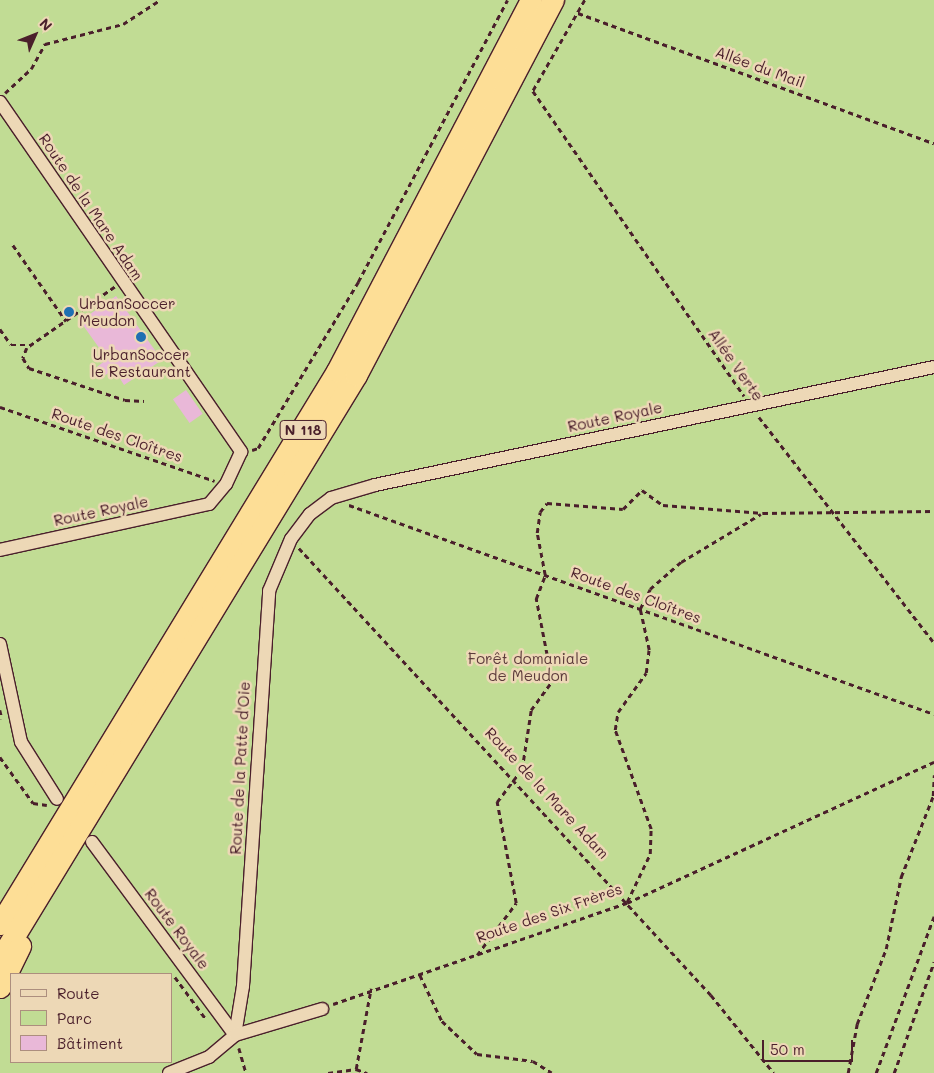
<!DOCTYPE html>
<html>
<head>
<meta charset="utf-8">
<style>
  body { margin:0 }
  #map { position:relative; width:934px; height:1073px; overflow:hidden; background:#edd8b6; font-family:Mali,sans-serif }
  div>[style] { position:absolute }
  [style*='--x'] { left:calc(var(--x)*1px); top:calc(var(--y)*1px); width:calc(var(--w)*1px); rotate:calc(var(--a)*1deg) }
  .green>* { inset:0; background:#c1dc94 }
  .building>* { inset:0; background:#e9b8d8; transform-origin:0 0 }
  .path>* { height:2.5px; margin-top:-1.25px; transform-origin:0; background:repeating-linear-gradient(90deg,#4a1f2b 0 5px,transparent 0 9px) }
  .roads { filter:drop-shadow(1px 0 #4a1f2b) drop-shadow(-1px 0 #4a1f2b) drop-shadow(0 1px #4a1f2b) drop-shadow(0 -1px #4a1f2b) }
  .minor>* { height:12px; margin:-6px; padding:0 6px; transform-origin:6px; border-radius:6px; background:#edd8b6 }
  .trunk>* { height:21px; margin:-10.5px; padding:0 10.5px; transform-origin:10.5px; border-radius:10.5px; background:#fdde96 }
  .dots>* { width:14px; height:14px; translate:-50% -50%; box-sizing:border-box; border:2px solid #edd8b6; border-radius:50% }
  span { translate:-50% -50%; white-space:nowrap; text-align:center; line-height:1.15; -webkit-text-stroke:5px #edd8b6; paint-order:stroke }
  .shield-label span { padding:1px 4px; background:#edd8b6; border:1px solid; border-radius:4px; -webkit-text-stroke-width:0 }
  .shield-label { font-size:14px; color:#4a1f2b; font-weight:700 }
  .street-label { font-size:15px; color:#4a1f2b }
  .poi-label { font-size:15px; color:#4a1f2b }
  .left { translate:0 -50%; text-align:left }
  .park-label { font-size:15px; color:#5c3b3b }
  .legend { position:absolute; left:10px; top:973px; width:162px; height:90px; box-sizing:border-box; background:#edd8b6; border:1px solid #ac8e7e; margin:0; padding:6px 9px; list-style:none; font-size:15px; color:#4a1f2b }
  .legend li { display:flex; align-items:center; gap:10px; height:25px }
  .legend b { width:25px; border:1px solid #ac8e7e }
  .north { position:absolute; left:10px; top:10px; width:50px; height:50px; -webkit-text-stroke:4px #edd8b6; paint-order:stroke; rotate:46deg; font-size:14px; font-weight:700; line-height:20px; text-align:center; color:#4a1f2b }
  .north::after { content:''; display:block; margin:auto; width:18px; height:22px; background:#4a1f2b; clip-path:polygon(50% 0,100% 100%,50% 72%,0 100%) }
  .scale { position:absolute; left:762px; top:1040px; width:91px; height:22px; box-sizing:border-box; border:2px solid #4a1f2b; border-top:0; padding-left:6px; font-size:15px; line-height:18px; white-space:nowrap; color:#4a1f2b; -webkit-text-stroke:4px #edd8b6; paint-order:stroke }
</style>
</head>
<body>
<div id="map">
  <div class="green">
    <i style="clip-path:polygon(evenodd,0 0,934px 0,934px 1073px,0 1073px,0 0,11px 974px,171px 974px,171px 1062px,11px 1062px,11px 974px)"></i>
  </div>
  <div class="building">
    <i style="clip-path:polygon(116px 296px,162px 360px,124px 385px,114px 369px,104px 376px,97px 367px,107px 359px,80px 321px)"></i>
    <i style="left:186px;top:390px;width:29px;height:16px;rotate:55deg"></i>
  </div>
  <div class="path">
    <i style="--x:585;--y:0;--w:105;--a:119.7"></i>
    <i style="--x:533;--y:91;--w:371;--a:55.3"></i>
    <i style="--x:578;--y:13;--w:379;--a:20.1"></i>
    <i style="--x:5;--y:93;--w:35;--a:-43"></i>
    <i style="--x:31;--y:69;--w:29;--a:-61"></i>
    <i style="--x:45;--y:44;--w:81;--a:-14.4"></i>
    <i style="--x:123;--y:24;--w:44;--a:-33"></i>
    <i style="--x:13;--y:245;--w:93;--a:55.1"></i>
    <i style="--x:115;--y:287;--w:107;--a:145.3"></i>
    <i style="--x:27;--y:348;--w:11;--a:112"></i>
    <i style="--x:23;--y:358;--w:12;--a:59"></i>
    <i style="--x:29;--y:368;--w:101;--a:18.4"></i>
    <i style="--x:125;--y:400;--w:19;--a:3"></i>
    <i style="--x:0;--y:329;--w:19;--a:55"></i>
    <i style="--x:11;--y:345;--w:19;--a:0"></i>
    <i style="--x:0;--y:407;--w:227;--a:19"></i>
    <i style="--x:759;--y:417;--w:286;--a:52.2"></i>
    <i style="--x:252;--y:450;--w:6;--a:-18"></i>
    <i style="--x:258;--y:448;--w:194;--a:-58.9"></i>
    <i style="--x:358;--y:282;--w:319;--a:-62.1"></i>
    <i style="--x:349;--y:505;--w:621;--a:19.66"></i>
    <i style="--x:299;--y:548;--w:608;--a:47.33"></i>
    <i style="--x:711;--y:995;--w:100;--a:51.1"></i>
    <i style="--x:0;--y:710;--w:9;--a:77"></i>
    <i style="--x:0;--y:757;--w:57;--a:54.3"></i>
    <i style="--x:33;--y:803;--w:14;--a:8"></i>
    <i style="--x:627;--y:902;--w:53;--a:-64.4"></i>
    <i style="--x:650;--y:854;--w:25;--a:-88"></i>
    <i style="--x:651;--y:829;--w:105;--a:-110"></i>
    <i style="--x:615;--y:730;--w:18;--a:-81"></i>
    <i style="--x:618;--y:712;--w:48;--a:-54.3"></i>
    <i style="--x:646;--y:673;--w:23;--a:-83"></i>
    <i style="--x:649;--y:650;--w:42;--a:-102.4"></i>
    <i style="--x:640;--y:609;--w:22;--a:-63"></i>
    <i style="--x:650;--y:589;--w:41;--a:-41.1"></i>
    <i style="--x:681;--y:562;--w:93;--a:-31"></i>
    <i style="--x:477;--y:955;--w:65;--a:-53.1"></i>
    <i style="--x:516;--y:903;--w:103;--a:-100.7"></i>
    <i style="--x:497;--y:802;--w:41;--a:-52.9"></i>
    <i style="--x:522;--y:769;--w:60;--a:-81.3"></i>
    <i style="--x:531;--y:710;--w:36;--a:-54"></i>
    <i style="--x:552;--y:681;--w:84;--a:-101"></i>
    <i style="--x:536;--y:599;--w:26;--a:-69"></i>
    <i style="--x:545;--y:575;--w:43;--a:-100.8"></i>
    <i style="--x:537;--y:533;--w:21;--a:-82"></i>
    <i style="--x:540;--y:512;--w:11;--a:-52"></i>
    <i style="--x:547;--y:503;--w:76;--a:4.5"></i>
    <i style="--x:623;--y:509;--w:27;--a:-45"></i>
    <i style="--x:642;--y:490;--w:26;--a:36"></i>
    <i style="--x:663;--y:505;--w:100;--a:4.6"></i>
    <i style="--x:763;--y:513;--w:171;--a:-0.7"></i>
    <i style="--x:420;--y:975;--w:51;--a:64.4"></i>
    <i style="--x:442;--y:1021;--w:48;--a:43.3"></i>
    <i style="--x:477;--y:1054;--w:56;--a:7.1"></i>
    <i style="--x:533;--y:1061;--w:22;--a:32"></i>
    <i style="--x:175;--y:977;--w:52;--a:53.6"></i>
    <i style="--x:333;--y:1004;--w:311;--a:-19"></i>
    <i style="--x:627;--y:903;--w:338;--a:-24.7"></i>
    <i style="--x:239;--y:1048;--w:26;--a:74"></i>
    <i style="--x:356;--y:1069;--w:82;--a:-79.5"></i>
    <i style="--x:328;--y:1073;--w:28;--a:-8"></i>
    <i style="--x:356;--y:1069;--w:12;--a:20"></i>
    <i style="--x:848;--y:1073;--w:50;--a:-79.6"></i>
    <i style="--x:857;--y:1024;--w:80;--a:-68.9"></i>
    <i style="--x:886;--y:949;--w:74;--a:-78.2"></i>
    <i style="--x:901;--y:877;--w:87;--a:-68.4"></i>
    <i style="--x:933;--y:796;--w:21;--a:-87"></i>
    <i style="--x:876;--y:1073;--w:167;--a:-69.7"></i>
    <i style="--x:894;--y:1073;--w:118;--a:-70.2"></i>
  </div>
  <div class="roads">
    <div class="minor">
      <i style="--x:0;--y:102;--w:425;--a:55.4"></i>
      <i style="--x:241;--y:452;--w:35;--a:115"></i>
      <i style="--x:226;--y:484;--w:26;--a:130"></i>
      <i style="--x:209;--y:504;--w:214;--a:167.6"></i>
      <i style="--x:0;--y:644;--w:100;--a:77.9"></i>
      <i style="--x:21;--y:742;--w:67;--a:57.7"></i>
      <i style="--x:92;--y:842;--w:240;--a:53.5"></i>
      <i style="--x:235;--y:1035;--w:50;--a:-80.7"></i>
      <i style="--x:243;--y:986;--w:396;--a:-86.2"></i>
      <i style="--x:269;--y:591;--w:56;--a:-67.1"></i>
      <i style="--x:291;--y:539;--w:31;--a:-53"></i>
      <i style="--x:310;--y:514;--w:26;--a:-37"></i>
      <i style="--x:331;--y:498;--w:46;--a:-16.5"></i>
      <i style="--x:375;--y:485;--w:571;--a:-11.92"></i>
      <i style="--x:169;--y:1073;--w:43;--a:-21.8"></i>
      <i style="--x:209;--y:1057;--w:34;--a:-40"></i>
      <i style="--x:235;--y:1035;--w:91;--a:-16.6"></i>
    </div>
    <div class="trunk">
      <i style="--x:0;--y:924;--w:648;--a:-58.64"></i>
      <i style="--x:337;--y:371;--w:419;--a:-62.4"></i>
      <i style="--x:0;--y:959;--w:684;--a:-58.63"></i>
      <i style="--x:356;--y:375;--w:424;--a:-62.3"></i>
      <i style="--x:0;--y:987;--w:46;--a:-64"></i>
    </div>
  </div>
  <div class="dots">
    <i style="left:69px;top:312px;background:#1f6fb2"></i>
    <i style="left:141px;top:337px;background:#1f6fb2"></i>
  </div>
  <div class="shield-label">
    <span style="left:303px;top:430px">N 118</span>
  </div>
  <div class="street-label">
    <span style="left:760px;top:67px;rotate:20deg">Allée du Mail</span>
    <span style="left:91px;top:207px;rotate:56deg">Route de la Mare Adam</span>
    <span style="left:736px;top:365px;rotate:55deg">Allée Verte</span>
    <span style="left:615px;top:417px;rotate:-12deg">Route Royale</span>
    <span style="left:117px;top:435px;rotate:19deg">Route des Cloîtres</span>
    <span style="left:101px;top:511px;rotate:-12deg">Route Royale</span>
    <span style="left:636px;top:595px;rotate:20deg">Route des Cloîtres</span>
    <span style="left:240px;top:768px;rotate:-87deg">Route de la Patte d'Oie</span>
    <span style="left:547px;top:793px;rotate:47deg">Route de la Mare Adam</span>
    <span style="left:549px;top:913px;rotate:-19deg">Route des Six Frères</span>
    <span style="left:177px;top:929px;rotate:53deg">Route Royale</span>
  </div>
  <div class="poi-label">
    <span class="left" style="left:79px;top:312px">UrbanSoccer<br>Meudon</span>
    <span style="left:141px;top:363px">UrbanSoccer<br>le Restaurant</span>
  </div>
  <div class="park-label">
    <span style="left:528px;top:667px">Forêt domaniale<br>de Meudon</span>
  </div>
  <ul class="legend">
  <li><b style="height:6px;background:#edd8b6"></b>Route</li>
  <li><b style="height:14px;background:#c1dc94"></b>Parc</li>
  <li><b style="height:14px;background:#e9b8d8"></b>Bâtiment</li>
  </ul>
  <div class="north">N</div>
  <div class="scale">50 m</div>
</div>
</body>
</html>
